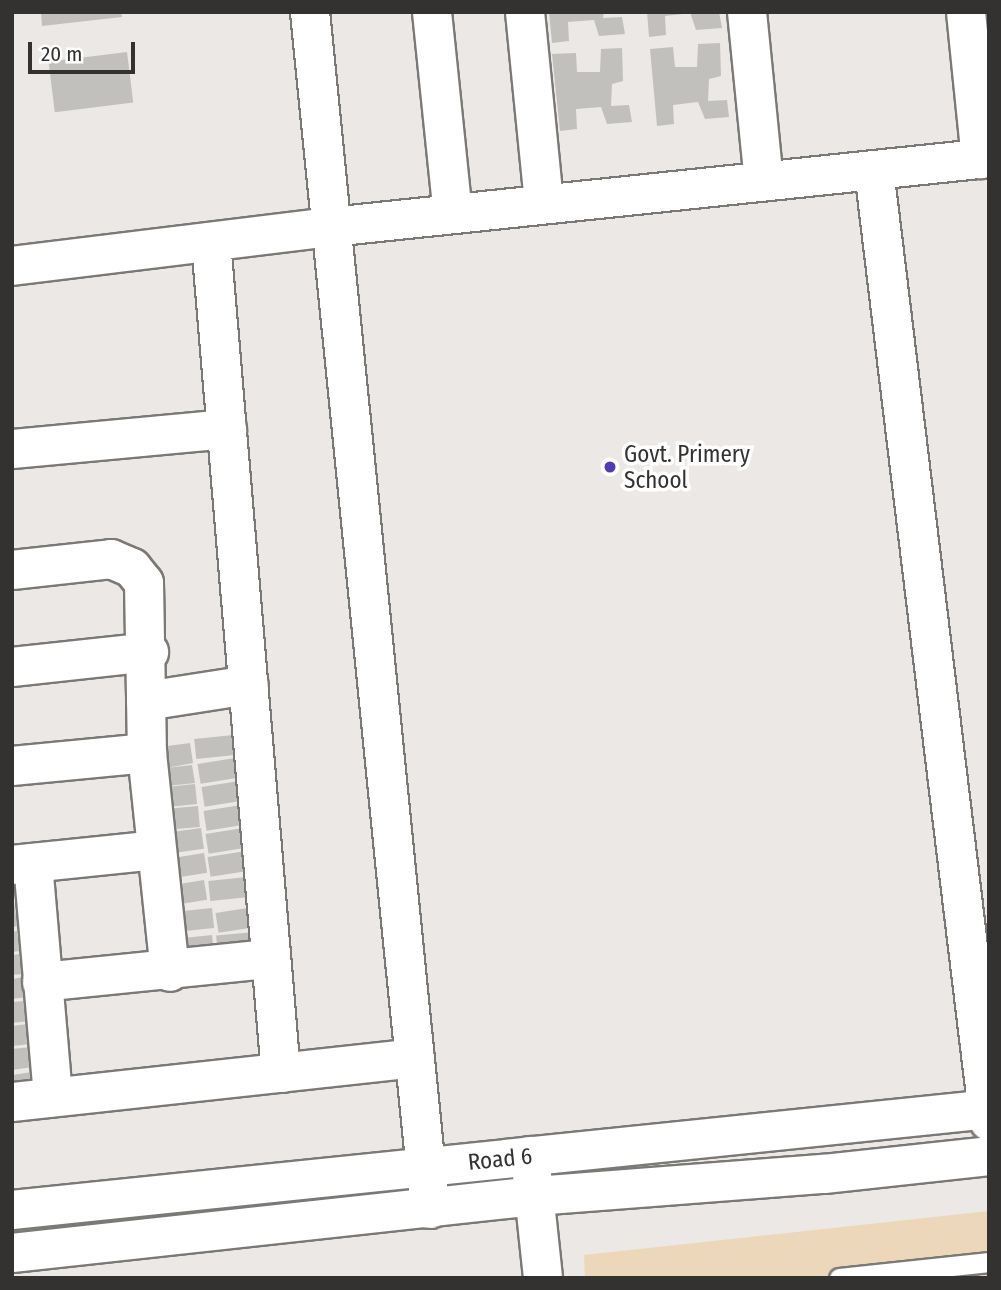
<!DOCTYPE html>
<html>
<head>
<meta charset="utf-8">
<style>
  body { margin:0 }
  #map { position:relative; width:1001px; height:1290px; overflow:hidden; background:#ebe8e5; font-family:"Fira Sans Condensed",sans-serif }
  div>[style] { position:absolute }
  [style*='--x'] { left:calc(var(--x)*1px); top:calc(var(--y)*1px); width:calc(var(--w)*1px); rotate:calc(var(--a)*1deg) }
  .green>* { inset:0; background:#ecd7ba }
  .building>* { inset:0; background:#c2c0bd; transform-origin:0 0 }
  .roads { filter:drop-shadow(2px 0 #7b7976) drop-shadow(-2px 0 #7b7976) drop-shadow(0 2px #7b7976) drop-shadow(0 -2px #7b7976) }
  .service>* { height:19px; margin:-9.5px; padding:0 9.5px; transform-origin:9.5px; border-radius:9.5px; background:#fff }
  .minor>* { height:38px; margin:-19px; padding:0 19px; transform-origin:19px; border-radius:19px; background:#fff }
  .tertiary>* { height:38px; margin:-19px; padding:0 19px; transform-origin:19px; border-radius:19px; background:#fff }
  .dots>* { width:19px; height:19px; translate:-50% -50%; box-sizing:border-box; border:4px solid #fff; border-radius:50% }
  span { translate:-50% -50%; white-space:nowrap; text-align:center; line-height:1.15; -webkit-text-stroke:7px #fff; paint-order:stroke }
  .poi-label { font-size:23px; color:#333231 }
  .left { translate:0 -50%; text-align:left }
  .street-label { font-size:23px; color:#333231 }
  .frame { position:absolute; inset:0; border:14px solid #333231; pointer-events:none }
  .scale { position:absolute; left:28px; top:42px; width:107px; height:32px; box-sizing:border-box; border:4px solid #333231; border-top:0; padding-left:9px; font-size:21px; line-height:24px; white-space:nowrap; color:#333231; -webkit-text-stroke:5px #fff; paint-order:stroke }
</style>
</head>
<body>
<div id="map">
  <div class="green">
    <i style="clip-path:polygon(989px 1211px,989px 1278px,585px 1278px,584px 1255px)"></i>
  </div>
  <div class="building">
    <i style="clip-path:polygon(41px 12px,121px 12px,122px 17px,42px 26px)"></i>
    <i style="clip-path:polygon(549px 12px,604px 12px,603px 18px,622px 17px,625px 34px,599px 36px,594px 20px,568px 22px,569px 41px,552px 43px)"></i>
    <i style="clip-path:polygon(647px 12px,683px 12px,683px 14px,665px 16px,666px 35px,649px 37px)"></i>
    <i style="clip-path:polygon(690px 12px,719px 12px,722px 28px,696px 30px)"></i>
    <i style="clip-path:polygon(720px 43px,721px 76px,709px 79px,708px 101px,727px 100px,729px 117px,705px 119px,698px 102px,673px 105px,674px 124px,657px 126px,650px 49px,673px 47px,675px 67px,697px 67px,698px 44px)"></i>
    <i style="clip-path:polygon(622px 48px,623px 81px,612px 84px,611px 106px,629px 105px,632px 122px,607px 124px,601px 107px,576px 109px,577px 129px,560px 131px,552px 54px,576px 53px,577px 72px,600px 72px,601px 49px)"></i>
    <i style="left:127px;top:52px;width:51px;height:79px;rotate:83deg"></i>
    <i style="left:233px;top:735px;width:20px;height:39px;rotate:84deg"></i>
    <i style="clip-path:polygon(190px 743px,193px 763px,166px 768px,192px 765px,195px 783px,157px 787px,152px 748px)"></i>
    <i style="left:235px;top:758px;width:20px;height:38px;rotate:81deg"></i>
    <i style="left:239px;top:781px;width:20px;height:38px;rotate:81deg"></i>
    <i style="left:195px;top:784px;width:20px;height:39px;rotate:84deg"></i>
    <i style="left:241px;top:805px;width:20px;height:38px;rotate:81deg"></i>
    <i style="left:198px;top:806px;width:21px;height:39px;rotate:85deg"></i>
    <i style="left:201px;top:828px;width:21px;height:38px;rotate:82deg"></i>
    <i style="left:243px;top:828px;width:20px;height:38px;rotate:81deg"></i>
    <i style="left:246px;top:851px;width:20px;height:39px;rotate:81deg"></i>
    <i style="left:204px;top:853px;width:20px;height:38px;rotate:81deg"></i>
    <i style="left:247px;top:877px;width:20px;height:39px;rotate:84deg"></i>
    <i style="left:204px;top:880px;width:20px;height:38px;rotate:81deg"></i>
    <i style="clip-path:polygon(12px 892px,18px 926px,12px 927px)"></i>
    <i style="left:254px;top:907px;width:20px;height:39px;rotate:81deg"></i>
    <i style="left:212px;top:908px;width:20px;height:39px;rotate:84deg"></i>
    <i style="clip-path:polygon(17px 931px,20px 951px,12px 952px,12px 932px)"></i>
    <i style="left:255px;top:932px;width:21px;height:39px;rotate:85deg"></i>
    <i style="left:212px;top:935px;width:20px;height:38px;rotate:84deg"></i>
    <i style="clip-path:polygon(20px 954px,23px 974px,12px 975px,12px 955px)"></i>
    <i style="clip-path:polygon(24px 977px,27px 997px,12px 999px,12px 979px)"></i>
    <i style="clip-path:polygon(26px 1001px,29px 1021px,12px 1023px,12px 1002px)"></i>
    <i style="clip-path:polygon(28px 1024px,31px 1044px,12px 1046px,12px 1026px)"></i>
    <i style="clip-path:polygon(31px 1047px,33px 1067px,12px 1070px,12px 1049px)"></i>
    <i style="clip-path:polygon(32px 1072px,34px 1093px,12px 1096px,12px 1075px)"></i>
  </div>
  <div class="roads">
    <div class="service">
      <i style="--x:839;--y:1278;--w:151;--a:-6.1"></i>
    </div>
    <div class="minor">
      <i style="--x:310;--y:12;--w:1203;--a:84.28"></i>
      <i style="--x:432;--y:12;--w:203;--a:84.1"></i>
      <i style="--x:525;--y:12;--w:193;--a:84.3"></i>
      <i style="--x:747;--y:12;--w:170;--a:84.3"></i>
      <i style="--x:966;--y:12;--w:148;--a:84.2"></i>
      <i style="--x:874;--y:170;--w:958;--a:83.1"></i>
      <i style="--x:211;--y:242;--w:834;--a:85.19"></i>
      <i style="--x:12;--y:266;--w:321;--a:-7"></i>
      <i style="--x:331;--y:227;--w:662;--a:-5.99"></i>
      <i style="--x:12;--y:449;--w:216;--a:-5.3"></i>
      <i style="--x:12;--y:570;--w:100;--a:-6.3"></i>
      <i style="--x:111;--y:559;--w:23;--a:23"></i>
      <i style="--x:132;--y:568;--w:19;--a:51"></i>
      <i style="--x:144;--y:583;--w:170;--a:89"></i>
      <i style="--x:147;--y:753;--w:220;--a:84"></i>
      <i style="--x:12;--y:667;--w:138;--a:-6.2"></i>
      <i style="--x:146;--y:701;--w:104;--a:-8.8"></i>
      <i style="--x:12;--y:766;--w:136;--a:-5.5"></i>
      <i style="--x:33;--y:863;--w:235;--a:85.1"></i>
      <i style="--x:12;--y:865;--w:145;--a:-5.9"></i>
      <i style="--x:42;--y:982;--w:229;--a:-5.8"></i>
      <i style="--x:12;--y:1102;--w:405;--a:-6.2"></i>
      <i style="--x:530;--y:1156;--w:123;--a:83.9"></i>
    </div>
    <div class="tertiary">
      <i style="--x:12;--y:1210;--w:982;--a:-5.9"></i>
      <i style="--x:12;--y:1253;--w:526;--a:-6.22"></i>
      <i style="--x:535;--y:1196;--w:290;--a:-4.4"></i>
      <i style="--x:824;--y:1174;--w:166;--a:-6.2"></i>
    </div>
  </div>
  <div class="dots">
    <i style="left:610px;top:467px;background:#523cb4"></i>
  </div>
  <div class="poi-label">
    <span class="left" style="left:624px;top:467px">Govt. Primery<br>School</span>
  </div>
  <div class="street-label">
    <span style="left:500px;top:1159px;rotate:-6deg">Road 6</span>
  </div>
  <div class="frame"></div>
  <div class="scale">20 m</div>
</div>
</body>
</html>
